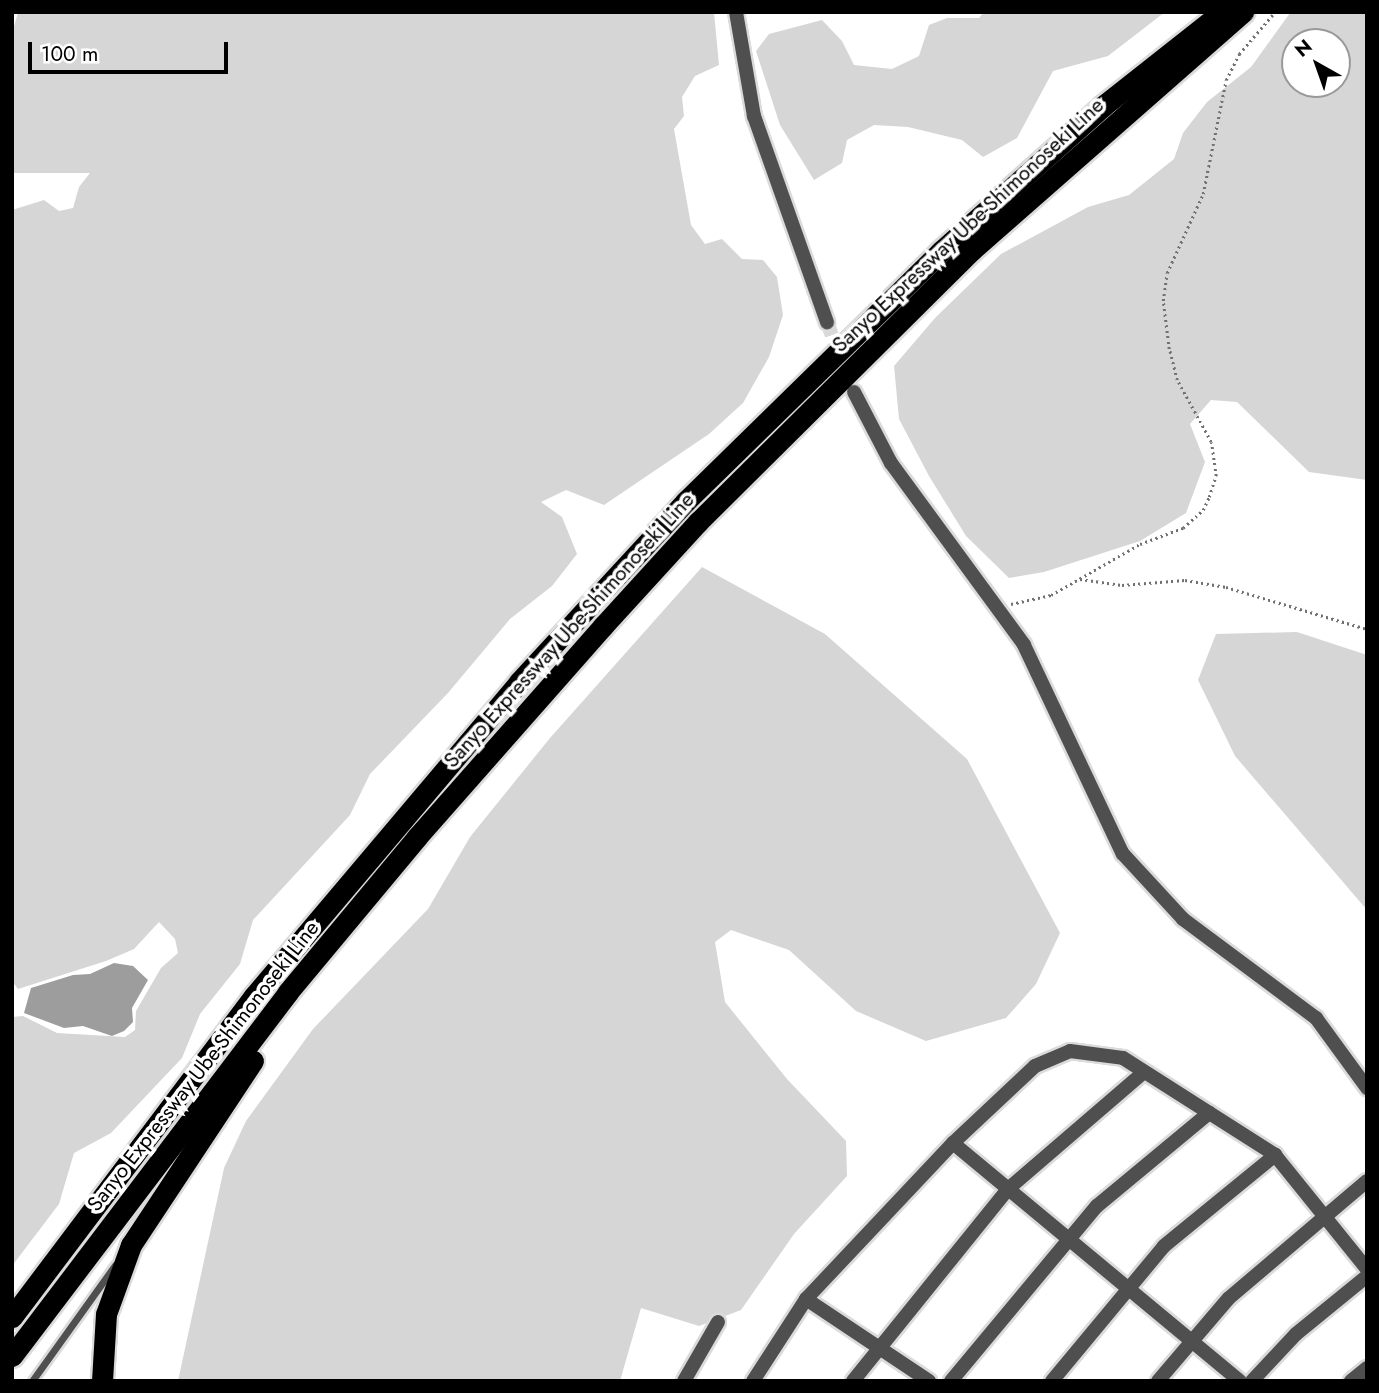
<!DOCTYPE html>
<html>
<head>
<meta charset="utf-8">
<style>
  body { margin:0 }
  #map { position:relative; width:1379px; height:1393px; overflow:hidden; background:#fff; font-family:Jost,sans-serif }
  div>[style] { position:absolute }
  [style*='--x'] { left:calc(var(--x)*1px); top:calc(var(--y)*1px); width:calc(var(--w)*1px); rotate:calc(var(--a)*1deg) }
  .green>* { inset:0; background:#d6d6d6 }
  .water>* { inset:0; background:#9d9d9d }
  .tertiary-tunnel>* { height:14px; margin-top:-7px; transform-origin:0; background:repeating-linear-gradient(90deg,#d9d9d9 0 14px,transparent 0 21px) }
  .path>* { height:2.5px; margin-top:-1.25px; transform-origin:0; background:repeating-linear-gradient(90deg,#717171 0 2px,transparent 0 5.5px) }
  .roads { filter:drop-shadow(2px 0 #dbdbdb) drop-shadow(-2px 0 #dbdbdb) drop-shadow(0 2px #dbdbdb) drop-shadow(0 -2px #dbdbdb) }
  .service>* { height:7px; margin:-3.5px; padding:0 3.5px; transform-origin:3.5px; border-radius:3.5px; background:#4f4f4f }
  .minor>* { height:14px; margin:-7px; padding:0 7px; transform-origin:7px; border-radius:7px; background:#4f4f4f }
  .tertiary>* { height:14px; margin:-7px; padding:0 7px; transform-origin:7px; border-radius:7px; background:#4f4f4f }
  .motorway>* { height:21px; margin:-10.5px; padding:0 10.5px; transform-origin:10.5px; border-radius:10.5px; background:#000 }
  span { translate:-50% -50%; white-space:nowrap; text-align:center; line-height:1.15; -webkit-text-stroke:7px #fff; paint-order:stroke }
  .street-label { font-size:21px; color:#000 }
  .frame { position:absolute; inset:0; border:14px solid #000; pointer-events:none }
  .north { position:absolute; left:1281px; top:28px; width:70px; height:70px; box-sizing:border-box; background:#fff; border:2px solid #999; border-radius:50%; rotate:320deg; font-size:19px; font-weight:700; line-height:28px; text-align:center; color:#000 }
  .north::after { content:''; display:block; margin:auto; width:24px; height:32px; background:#000; clip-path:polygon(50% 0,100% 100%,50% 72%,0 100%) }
  .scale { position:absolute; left:28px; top:42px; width:200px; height:32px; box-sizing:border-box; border:4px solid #000; border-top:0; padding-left:9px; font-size:21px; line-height:24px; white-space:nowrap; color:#000; -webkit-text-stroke:5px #fff; paint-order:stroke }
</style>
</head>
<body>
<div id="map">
  <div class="green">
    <i style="clip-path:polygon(18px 12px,714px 12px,719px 65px,695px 76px,682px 97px,684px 116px,674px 129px,691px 225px,705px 244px,722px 239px,742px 259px,763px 260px,777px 277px,783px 315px,769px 357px,743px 403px,709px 434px,604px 505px,566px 490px,541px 502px,562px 517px,577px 554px,552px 586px,510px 619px,448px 693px,370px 774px,350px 815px,253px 920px,240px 964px,200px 1014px,182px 1058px,111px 1133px,74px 1153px,59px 1204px,12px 1266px,12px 1017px,23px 1016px,57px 1033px,125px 1037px,135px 1030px,136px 1011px,161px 968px,178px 953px,175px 939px,159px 922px,134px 949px,106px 961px,18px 989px,12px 981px,12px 210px,44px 200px,59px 211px,73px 208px,79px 187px,90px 173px,12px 173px,12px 34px)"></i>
    <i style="clip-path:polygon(984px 12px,1165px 12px,1108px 56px,1053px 71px,1017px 138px,983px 157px,962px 140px,908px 127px,874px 125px,847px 140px,842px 163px,814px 180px,780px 125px,756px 51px,769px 34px,822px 20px,842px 41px,854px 65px,892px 69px,919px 56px,929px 25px,947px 18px,979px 18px)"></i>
    <i style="clip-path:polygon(evenodd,1367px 12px,1367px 480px,1309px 472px,1237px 402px,1211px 400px,1190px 424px,1205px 462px,1186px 513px,1140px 541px,1044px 572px,1009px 578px,966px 536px,929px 476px,899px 419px,894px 366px,935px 318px,1001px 254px,1088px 207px,1129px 195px,1174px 159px,1183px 133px,1207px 102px,1251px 67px,1290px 13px,1367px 12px,1295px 42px,1337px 42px,1337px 84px,1295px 84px,1295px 42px)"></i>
    <i style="clip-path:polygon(702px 567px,825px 634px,967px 759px,1060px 933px,1036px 984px,1006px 1018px,926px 1041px,856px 1011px,789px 950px,731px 930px,715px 942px,725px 1002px,787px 1079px,846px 1141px,847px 1176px,794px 1234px,741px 1310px,699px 1326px,641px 1308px,620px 1381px,178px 1381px,224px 1168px,246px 1121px,313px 1029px,428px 909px,470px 837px,550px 738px)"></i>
    <i style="clip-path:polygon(1297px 632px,1367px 655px,1367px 910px,1235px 756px,1198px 680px,1216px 634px)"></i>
  </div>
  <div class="water">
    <i style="clip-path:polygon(114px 963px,133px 966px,148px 980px,132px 1008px,133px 1022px,124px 1031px,112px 1036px,83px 1026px,64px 1028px,24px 1013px,31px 988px,73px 975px,90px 974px)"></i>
  </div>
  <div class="tertiary-tunnel">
    <i style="--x:827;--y:322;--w:37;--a:70"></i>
  </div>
  <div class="path">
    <i style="--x:1080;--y:579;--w:42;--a:8.1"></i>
    <i style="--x:1122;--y:585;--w:63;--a:-4.5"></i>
    <i style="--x:1185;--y:580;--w:42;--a:9.7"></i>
    <i style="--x:1226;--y:587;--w:147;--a:16.6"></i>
    <i style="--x:1011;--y:604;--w:41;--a:-12.7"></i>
    <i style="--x:1051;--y:595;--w:103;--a:-29.8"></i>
    <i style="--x:1140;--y:544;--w:46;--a:-20.4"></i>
    <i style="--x:1183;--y:528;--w:27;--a:-42"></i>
    <i style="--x:1203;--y:510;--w:14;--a:-65"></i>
    <i style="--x:1209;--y:497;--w:22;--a:-72"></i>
    <i style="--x:1216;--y:476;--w:34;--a:-98"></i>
    <i style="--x:1211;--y:442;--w:71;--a:-118.7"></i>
    <i style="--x:1177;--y:380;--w:32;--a:-104"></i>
    <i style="--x:1169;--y:349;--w:48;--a:-97.1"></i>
    <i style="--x:1163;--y:301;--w:28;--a:-82"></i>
    <i style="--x:1167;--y:273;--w:87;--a:-65.5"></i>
    <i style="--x:1203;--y:194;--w:116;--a:-78.6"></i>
    <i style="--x:1226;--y:80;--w:29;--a:-63"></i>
    <i style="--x:1239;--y:54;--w:55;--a:-49.4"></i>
  </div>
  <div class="roads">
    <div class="service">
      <i style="--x:32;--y:1381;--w:143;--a:-54.4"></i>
    </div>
    <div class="minor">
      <i style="--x:953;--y:1143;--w:373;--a:39.7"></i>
      <i style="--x:806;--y:1299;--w:148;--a:33.7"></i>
      <i style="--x:684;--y:1381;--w:68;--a:-60"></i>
      <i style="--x:753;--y:1381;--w:98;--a:-57.1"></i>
      <i style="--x:806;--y:1299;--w:214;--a:-46.7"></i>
      <i style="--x:953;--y:1143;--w:112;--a:-43.2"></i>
      <i style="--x:1035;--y:1066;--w:38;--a:-23"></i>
      <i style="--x:1070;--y:1051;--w:53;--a:7.5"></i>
      <i style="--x:1123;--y:1058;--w:180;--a:32.5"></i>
      <i style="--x:1275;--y:1155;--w:146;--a:51.1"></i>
      <i style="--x:853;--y:1381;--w:247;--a:-51.1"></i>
      <i style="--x:1008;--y:1189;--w:179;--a:-40.7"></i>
      <i style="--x:951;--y:1381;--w:228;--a:-50.2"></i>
      <i style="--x:1097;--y:1206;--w:146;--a:-39.7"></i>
      <i style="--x:1052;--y:1381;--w:175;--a:-50.3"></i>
      <i style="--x:1164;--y:1246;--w:144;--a:-39.3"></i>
      <i style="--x:1252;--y:1381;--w:64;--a:-46.9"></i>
      <i style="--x:1296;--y:1334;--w:92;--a:-39.2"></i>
      <i style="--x:1351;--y:1381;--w:21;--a:-39"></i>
    </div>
    <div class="tertiary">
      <i style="--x:736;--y:12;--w:106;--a:80.2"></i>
      <i style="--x:754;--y:116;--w:219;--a:70.5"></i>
      <i style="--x:854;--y:392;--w:80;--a:62.5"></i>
      <i style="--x:891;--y:463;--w:225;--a:53.8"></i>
      <i style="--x:1024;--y:645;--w:231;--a:64.7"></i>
      <i style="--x:1123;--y:854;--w:88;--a:47.3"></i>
      <i style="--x:1183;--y:919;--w:166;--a:36.7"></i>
      <i style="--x:1316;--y:1018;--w:87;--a:53.9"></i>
      <i style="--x:1158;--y:1381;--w:109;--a:-49.5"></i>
      <i style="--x:1229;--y:1298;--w:181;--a:-40.3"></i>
    </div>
    <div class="motorway">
      <i style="--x:12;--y:1317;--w:402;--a:-53"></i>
      <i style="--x:254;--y:996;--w:411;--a:-49.8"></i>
      <i style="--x:519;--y:682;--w:246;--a:-47.3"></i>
      <i style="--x:686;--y:501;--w:357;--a:-44.4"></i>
      <i style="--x:941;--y:251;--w:217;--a:-41.8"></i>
      <i style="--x:1103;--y:106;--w:152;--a:-38.3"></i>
      <i style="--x:12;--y:1356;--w:457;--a:-52.8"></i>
      <i style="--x:288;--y:992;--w:202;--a:-50.2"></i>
      <i style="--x:417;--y:837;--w:281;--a:-48.6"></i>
      <i style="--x:603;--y:626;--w:141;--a:-47.6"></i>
      <i style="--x:698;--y:522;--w:386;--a:-44.8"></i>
      <i style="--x:972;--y:250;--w:361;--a:-41.3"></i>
      <i style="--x:102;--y:1381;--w:67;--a:-86.6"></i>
      <i style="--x:106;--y:1314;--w:73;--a:-70.1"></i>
      <i style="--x:131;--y:1245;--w:221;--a:-56.5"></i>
    </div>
  </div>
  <div class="street-label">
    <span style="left:968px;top:225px;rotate:-43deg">Sanyo Expressway Ube-Shimonoseki Line</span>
    <span style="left:569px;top:630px;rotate:-48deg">Sanyo Expressway Ube-Shimonoseki Line</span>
    <span style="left:203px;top:1066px;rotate:-52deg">Sanyo Expressway Ube-Shimonoseki Line</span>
  </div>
  <div class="frame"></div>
  <div class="north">N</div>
  <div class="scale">100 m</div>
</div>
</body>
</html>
